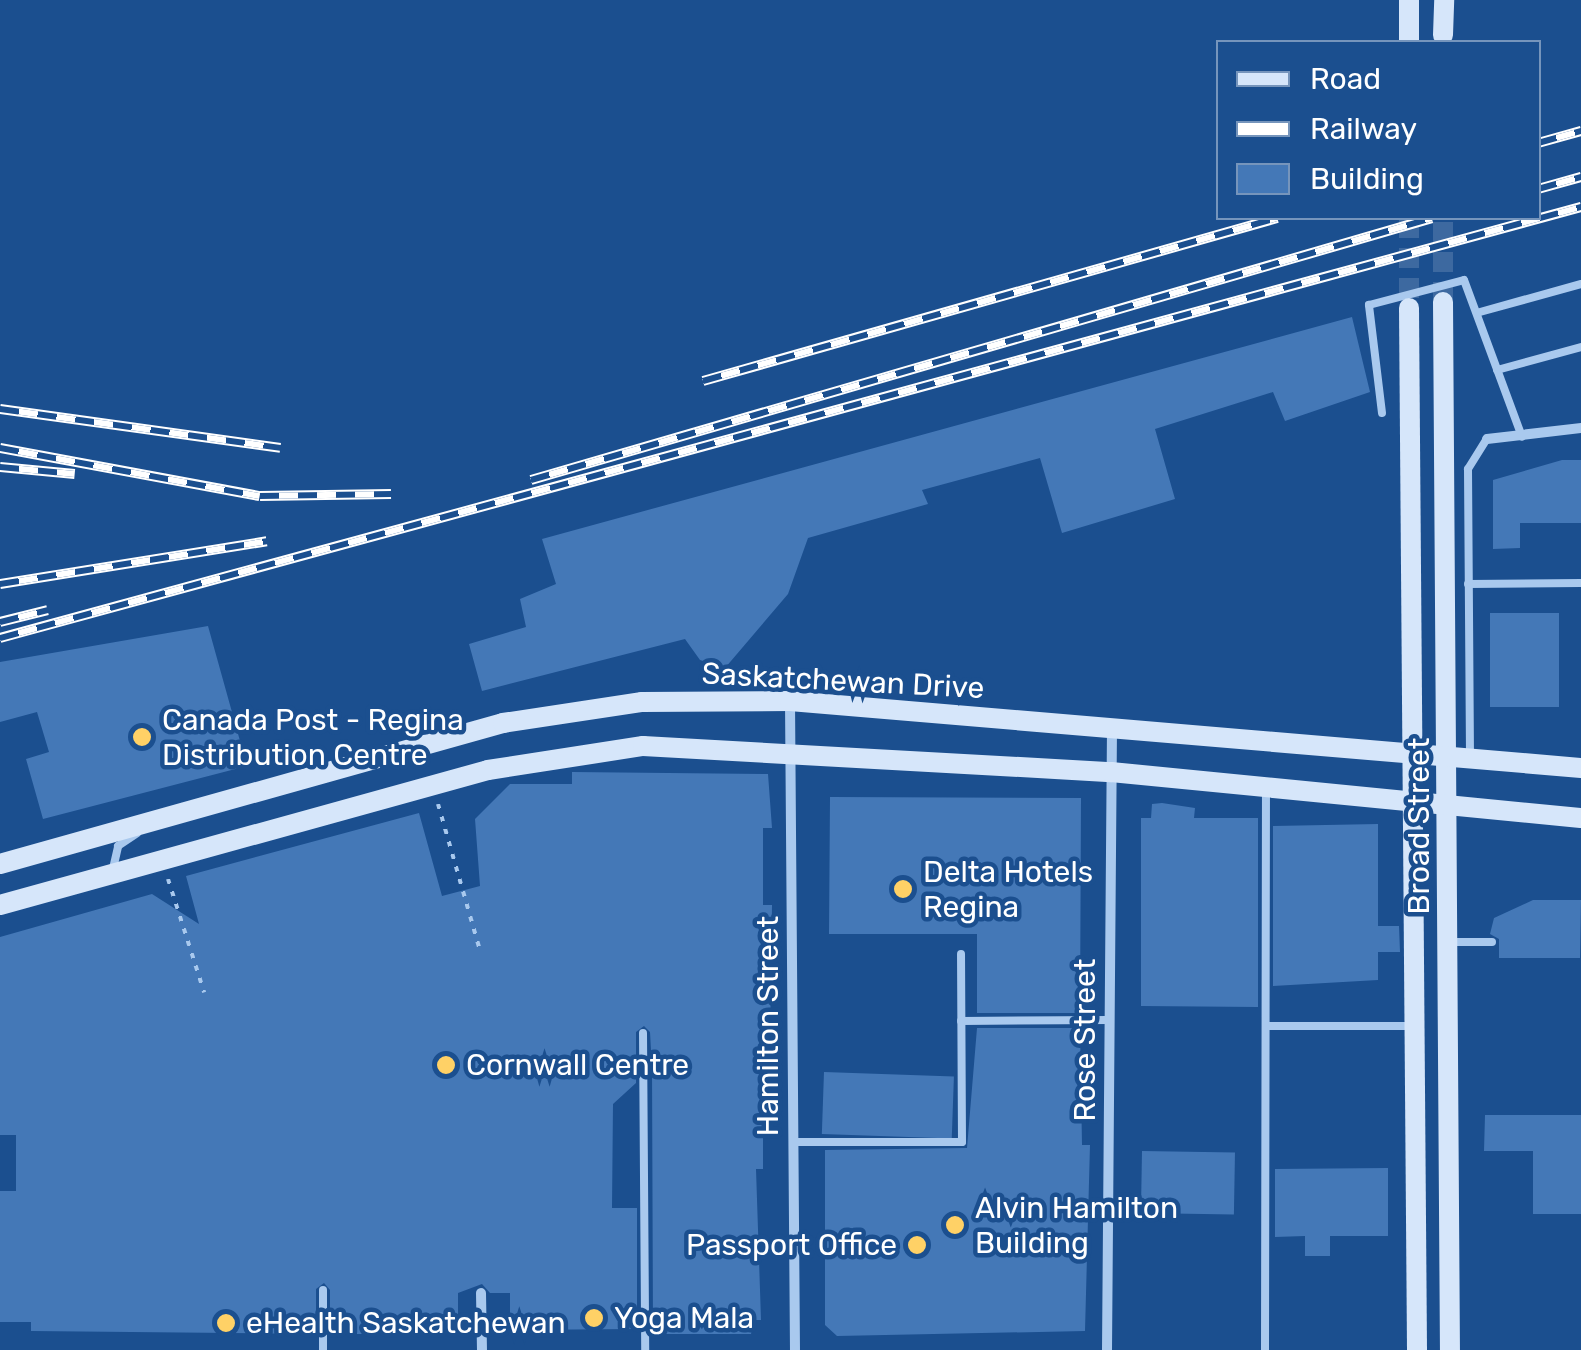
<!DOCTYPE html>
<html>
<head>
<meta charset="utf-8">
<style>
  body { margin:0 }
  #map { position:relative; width:1581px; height:1350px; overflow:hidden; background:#1b4f8f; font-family:Rubik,sans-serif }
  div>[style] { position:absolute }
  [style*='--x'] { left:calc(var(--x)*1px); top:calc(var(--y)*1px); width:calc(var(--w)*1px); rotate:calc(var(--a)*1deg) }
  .building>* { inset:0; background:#4478b7; transform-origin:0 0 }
  .secondary-tunnel>* { height:20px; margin-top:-10px; transform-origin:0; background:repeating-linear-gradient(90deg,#3d69a0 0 20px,transparent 0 30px) }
  .path>* { height:4px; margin-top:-2px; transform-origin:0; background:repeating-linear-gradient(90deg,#a9c9ee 0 5px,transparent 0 13px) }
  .lane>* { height:8px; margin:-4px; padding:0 4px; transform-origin:4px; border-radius:4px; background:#a9c9ee }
  .street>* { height:10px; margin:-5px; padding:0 5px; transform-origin:5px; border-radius:5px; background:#a9c9ee }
  .secondary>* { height:20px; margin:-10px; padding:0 10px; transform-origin:10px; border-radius:10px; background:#d6e6fa }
  .rail>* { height:10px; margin-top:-5px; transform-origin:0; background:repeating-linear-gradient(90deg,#1b4f8f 0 19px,#fff 0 38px); box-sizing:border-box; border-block:2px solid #fff }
  .dots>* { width:28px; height:28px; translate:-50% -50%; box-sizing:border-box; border:5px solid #1b4f8f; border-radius:50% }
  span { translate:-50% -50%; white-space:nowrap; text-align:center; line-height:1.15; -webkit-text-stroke:9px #1b4f8f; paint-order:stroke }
  .street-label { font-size:30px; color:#fff }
  .poi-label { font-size:30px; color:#fff }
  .left { translate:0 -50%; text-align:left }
  .right { translate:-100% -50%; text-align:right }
  .legend { position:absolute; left:1216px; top:40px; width:325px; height:180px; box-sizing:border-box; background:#1b4f8f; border:2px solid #7695bc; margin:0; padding:12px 18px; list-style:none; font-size:30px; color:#fff }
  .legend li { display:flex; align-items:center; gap:20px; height:50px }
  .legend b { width:50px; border:2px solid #7695bc }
</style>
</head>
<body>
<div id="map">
  <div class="building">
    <i style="clip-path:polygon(1352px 317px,1370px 392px,1285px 421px,1273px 392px,1155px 429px,1175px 499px,1062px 533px,1040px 458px,922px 490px,928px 504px,808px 538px,788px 594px,725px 668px,700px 660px,685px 639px,482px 691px,469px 644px,526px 627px,520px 599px,556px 584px,542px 539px)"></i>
    <i style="clip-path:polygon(1562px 460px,1581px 460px,1581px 523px,1520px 523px,1520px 548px,1493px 549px,1493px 480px)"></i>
    <i style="left:1490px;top:613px;width:69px;height:94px"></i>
    <i style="clip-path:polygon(208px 626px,247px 766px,43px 819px,26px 759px,49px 752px,37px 712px,0 722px,0 662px)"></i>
    <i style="clip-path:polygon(572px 772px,768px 774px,772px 828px,763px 828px,763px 905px,772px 905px,770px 1048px,763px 1048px,763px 1169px,756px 1169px,761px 1320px,754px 1320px,751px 1334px,653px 1334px,652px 1069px,650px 1032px,644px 1026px,636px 1032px,636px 1083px,613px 1104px,612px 1208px,637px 1208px,637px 1329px,510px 1330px,510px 1293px,490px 1293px,482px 1284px,458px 1293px,458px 1334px,330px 1334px,330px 1290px,324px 1283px,316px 1289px,316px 1334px,31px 1331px,31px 1322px,0 1322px,0 1191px,16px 1191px,16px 1135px,0 1135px,0 937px,152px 894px,199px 924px,186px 876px,419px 813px,442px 896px,480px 886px,475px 819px,510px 784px,572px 784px)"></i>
    <i style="clip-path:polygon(830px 797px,1081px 798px,1080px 1013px,977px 1013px,977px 934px,829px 934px)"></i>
    <i style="clip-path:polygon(1162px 803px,1195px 808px,1194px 818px,1258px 818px,1258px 1007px,1141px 1006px,1141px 818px,1151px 818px,1152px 804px)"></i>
    <i style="clip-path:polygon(1378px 824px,1378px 926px,1399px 926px,1400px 952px,1378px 952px,1378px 980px,1273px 986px,1273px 826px)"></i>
    <i style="clip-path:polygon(1533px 900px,1581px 900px,1580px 958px,1499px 958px,1499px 939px,1490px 934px,1494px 918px)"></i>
    <i style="clip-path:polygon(977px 1028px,1080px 1028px,1082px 1145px,1090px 1145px,1085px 1331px,837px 1336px,825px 1325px,825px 1150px,967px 1148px)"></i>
    <i style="left:824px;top:1072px;width:130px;height:62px;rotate:2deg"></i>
    <i style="clip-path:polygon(1485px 1115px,1581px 1115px,1581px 1214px,1533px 1214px,1533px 1151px,1484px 1151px)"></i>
    <i style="left:1142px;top:1151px;width:93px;height:62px;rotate:1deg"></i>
    <i style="clip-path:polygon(1388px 1168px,1388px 1236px,1330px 1236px,1330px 1256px,1305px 1256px,1305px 1236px,1275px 1237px,1275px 1169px)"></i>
  </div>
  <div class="secondary-tunnel">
    <i style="--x:1409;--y:218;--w:90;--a:90"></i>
    <i style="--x:1443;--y:302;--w:84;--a:-90"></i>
  </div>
  <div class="path">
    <i style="--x:438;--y:804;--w:152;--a:74"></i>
    <i style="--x:168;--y:879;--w:119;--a:72.3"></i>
  </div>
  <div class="lane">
    <i style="--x:1480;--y:312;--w:105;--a:-15.5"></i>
    <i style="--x:1497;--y:370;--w:87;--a:-15.3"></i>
    <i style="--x:1382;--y:413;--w:109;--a:-96.9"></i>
    <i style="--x:1369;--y:305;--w:98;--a:-14.7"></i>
    <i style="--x:1464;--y:280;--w:167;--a:69.7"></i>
    <i style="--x:1468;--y:584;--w:113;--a:-0.5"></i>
    <i style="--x:1470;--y:756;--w:287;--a:-90.4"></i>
    <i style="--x:1468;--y:469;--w:36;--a:-58"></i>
    <i style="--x:112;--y:873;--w:28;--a:-77"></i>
    <i style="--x:118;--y:846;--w:23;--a:-34"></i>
    <i style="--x:1451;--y:942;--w:41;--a:0"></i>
    <i style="--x:961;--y:1021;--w:149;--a:-0.4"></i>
    <i style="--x:1266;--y:1026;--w:146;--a:0"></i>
    <i style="--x:643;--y:1033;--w:317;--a:89.6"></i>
    <i style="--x:794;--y:1142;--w:168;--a:0"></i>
    <i style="--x:962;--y:1142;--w:188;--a:-90.3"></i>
    <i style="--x:323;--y:1290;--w:60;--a:90"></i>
    <i style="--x:1265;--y:1350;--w:561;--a:-89.9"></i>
  </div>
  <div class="street">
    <i style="--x:1487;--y:439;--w:95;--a:-6.7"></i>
    <i style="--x:790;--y:701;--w:649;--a:89.56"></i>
    <i style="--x:481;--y:1293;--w:57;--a:89"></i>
    <i style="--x:1107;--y:1350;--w:621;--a:-89.54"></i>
  </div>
  <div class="secondary">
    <i style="--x:1443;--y:35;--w:35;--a:-88"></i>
    <i style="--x:1409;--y:42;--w:42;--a:-90"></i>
    <i style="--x:1443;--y:302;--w:1048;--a:89.62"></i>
    <i style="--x:1409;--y:308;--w:1042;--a:89.56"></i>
    <i style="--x:0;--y:864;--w:522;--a:-15.66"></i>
    <i style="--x:503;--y:723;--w:141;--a:-8.6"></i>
    <i style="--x:642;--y:702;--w:148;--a:-0.4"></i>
    <i style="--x:790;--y:701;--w:794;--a:4.84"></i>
    <i style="--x:0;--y:905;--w:506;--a:-15.46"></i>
    <i style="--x:488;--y:770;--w:157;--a:-8.8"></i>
    <i style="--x:643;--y:746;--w:469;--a:3.2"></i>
    <i style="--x:1111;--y:772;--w:472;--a:5.6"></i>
  </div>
  <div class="rail">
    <i style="--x:1538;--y:143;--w:45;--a:-15.6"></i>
    <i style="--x:1538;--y:189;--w:45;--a:-15.6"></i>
    <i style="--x:703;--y:381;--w:597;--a:-15.85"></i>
    <i style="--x:0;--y:409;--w:283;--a:7.9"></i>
    <i style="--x:0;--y:448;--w:264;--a:10.5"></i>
    <i style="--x:260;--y:496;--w:131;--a:-0.9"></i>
    <i style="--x:0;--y:467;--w:75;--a:5.3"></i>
    <i style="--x:531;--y:480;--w:938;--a:-16.21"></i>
    <i style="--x:0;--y:584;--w:270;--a:-9.1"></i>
    <i style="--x:0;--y:622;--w:49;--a:-14"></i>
    <i style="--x:0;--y:638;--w:1639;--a:-15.25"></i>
  </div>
  <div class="dots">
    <i style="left:142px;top:737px;background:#ffd166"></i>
    <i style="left:903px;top:889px;background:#ffd166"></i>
    <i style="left:446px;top:1065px;background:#ffd166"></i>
    <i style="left:955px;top:1225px;background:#ffd166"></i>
    <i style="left:917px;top:1245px;background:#ffd166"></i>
    <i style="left:594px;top:1318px;background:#ffd166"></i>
    <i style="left:226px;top:1323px;background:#ffd166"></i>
  </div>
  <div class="street-label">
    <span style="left:843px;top:681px;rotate:3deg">Saskatchewan Drive</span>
    <span style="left:1419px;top:826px;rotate:-90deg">Broad Street</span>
    <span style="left:768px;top:1026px;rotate:-90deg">Hamilton Street</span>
    <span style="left:1085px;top:1040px;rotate:-90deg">Rose Street</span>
  </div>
  <div class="poi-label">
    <span class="left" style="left:162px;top:737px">Canada Post - Regina<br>Distribution Centre</span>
    <span class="left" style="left:923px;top:889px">Delta Hotels<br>Regina</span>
    <span class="left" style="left:466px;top:1065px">Cornwall Centre</span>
    <span class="left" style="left:975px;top:1225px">Alvin Hamilton<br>Building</span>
    <span class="right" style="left:897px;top:1245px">Passport Office</span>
    <span class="left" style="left:614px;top:1318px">Yoga Mala</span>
    <span class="left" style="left:246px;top:1323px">eHealth Saskatchewan</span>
  </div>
  <ul class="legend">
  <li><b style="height:12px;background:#d6e6fa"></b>Road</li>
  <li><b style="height:12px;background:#fff"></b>Railway</li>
  <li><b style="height:28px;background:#4478b7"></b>Building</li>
  </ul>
</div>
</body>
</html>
